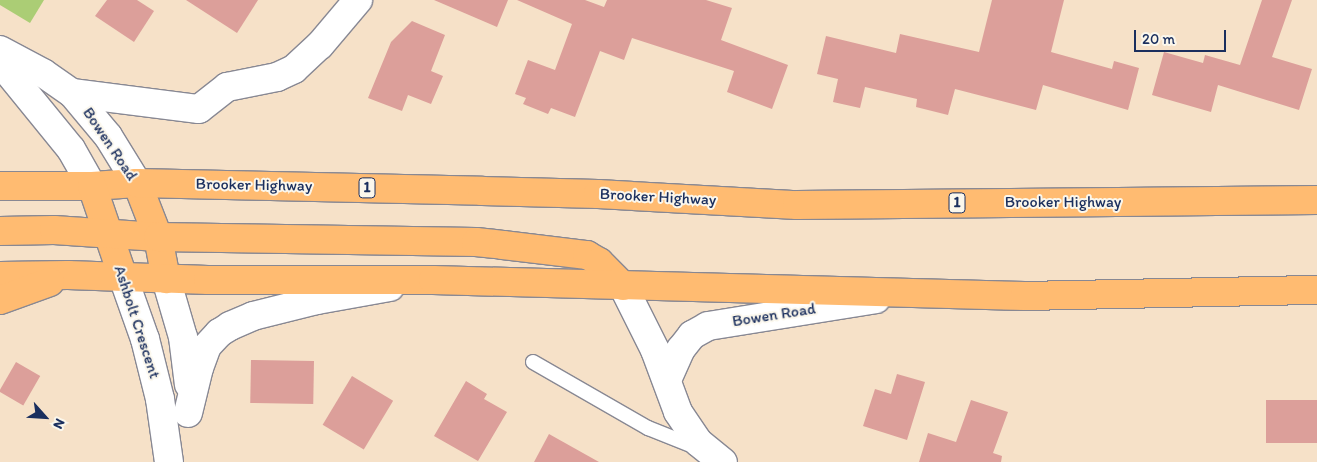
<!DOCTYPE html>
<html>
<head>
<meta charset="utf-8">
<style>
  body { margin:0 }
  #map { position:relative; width:1317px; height:462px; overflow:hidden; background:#f6e1c8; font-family:Itim,sans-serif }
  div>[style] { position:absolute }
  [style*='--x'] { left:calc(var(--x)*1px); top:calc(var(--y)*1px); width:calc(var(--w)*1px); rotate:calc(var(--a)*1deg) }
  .green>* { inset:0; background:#abcd75 }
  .building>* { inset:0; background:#dc9f9a; transform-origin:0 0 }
  .roads { filter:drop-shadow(1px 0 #888893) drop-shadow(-1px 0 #888893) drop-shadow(0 1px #888893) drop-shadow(0 -1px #888893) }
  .service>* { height:14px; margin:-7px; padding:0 7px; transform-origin:7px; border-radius:7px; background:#fff }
  .minor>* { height:28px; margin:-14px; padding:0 14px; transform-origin:14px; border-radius:14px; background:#fff }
  .tertiary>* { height:28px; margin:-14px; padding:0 14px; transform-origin:14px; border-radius:14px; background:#fff }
  .trunk>* { height:28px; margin:-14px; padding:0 14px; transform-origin:14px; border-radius:14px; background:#ffbb71 }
  span { translate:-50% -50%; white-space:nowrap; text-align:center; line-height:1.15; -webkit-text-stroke:4px #fbf7ec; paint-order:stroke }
  .shield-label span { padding:1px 4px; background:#fbf7ec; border:1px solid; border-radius:4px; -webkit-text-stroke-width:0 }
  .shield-label { font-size:15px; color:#1b2f5e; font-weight:700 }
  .street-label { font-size:16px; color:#1b2f5e }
  .north { position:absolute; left:20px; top:392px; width:50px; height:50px; -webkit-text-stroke:4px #fbf7ec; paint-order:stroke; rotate:116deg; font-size:14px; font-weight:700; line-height:20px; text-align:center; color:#1b2f5e }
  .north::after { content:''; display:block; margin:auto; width:18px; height:22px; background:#1b2f5e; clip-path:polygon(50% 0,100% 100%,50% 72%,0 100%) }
  .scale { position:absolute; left:1134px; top:30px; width:92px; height:22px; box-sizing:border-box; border:2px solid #1b2f5e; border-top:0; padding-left:6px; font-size:15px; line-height:18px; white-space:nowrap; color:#1b2f5e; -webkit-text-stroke:4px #fbf7ec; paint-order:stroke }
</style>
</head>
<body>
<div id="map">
  <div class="green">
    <i style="clip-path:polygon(0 0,44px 0,30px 23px,0 5px)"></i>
  </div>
  <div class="building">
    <i style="clip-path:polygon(107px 0,137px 0,154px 11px,134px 42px,95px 16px)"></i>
    <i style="clip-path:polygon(186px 0,258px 0,237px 33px)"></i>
    <i style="clip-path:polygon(434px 0,508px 0,497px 27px)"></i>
    <i style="clip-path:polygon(517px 0,585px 0,604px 7px,607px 0,706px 0,732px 8px,721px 40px,788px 65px,772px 109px,727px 92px,734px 71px,632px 38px,624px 60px,600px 51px,575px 117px,551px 108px,548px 114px,523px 104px,526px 98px,515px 94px,528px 60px,555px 70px,572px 24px)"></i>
    <i style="clip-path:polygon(992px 0,1064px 0,1051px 52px,1112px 69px,1114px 61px,1139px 68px,1128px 110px,1043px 85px,1036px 110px,955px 89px,948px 115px,916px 107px,917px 99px,865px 87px,860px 108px,833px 102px,838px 79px,817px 74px,826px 36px,896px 53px,900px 34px,979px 52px)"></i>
    <i style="clip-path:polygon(1262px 0,1292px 0,1272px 57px,1312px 69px,1299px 110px,1218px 85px,1211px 112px,1152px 95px,1164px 52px,1203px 63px,1205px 55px,1240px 65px)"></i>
    <i style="clip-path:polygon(412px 21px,445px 35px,431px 71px,443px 76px,431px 104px,408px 95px,402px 111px,368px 98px,391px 42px)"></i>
    <i style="left:251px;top:360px;width:63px;height:43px;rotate:1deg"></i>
    <i style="left:16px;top:362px;width:28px;height:34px;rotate:30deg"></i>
    <i style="clip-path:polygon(897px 374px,925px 382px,907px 440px,863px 426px,875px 389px,891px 394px)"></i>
    <i style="left:352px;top:376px;width:48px;height:57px;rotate:31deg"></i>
    <i style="clip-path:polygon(466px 381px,487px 394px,484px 399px,507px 412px,478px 461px,434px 436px)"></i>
    <i style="clip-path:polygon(971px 400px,1008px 412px,993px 453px,1002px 456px,1001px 462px,919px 462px,928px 433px,956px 442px)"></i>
    <i style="left:1266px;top:400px;width:51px;height:43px"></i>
    <i style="clip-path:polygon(549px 434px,599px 462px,534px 462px)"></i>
  </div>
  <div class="roads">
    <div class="service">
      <i style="--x:533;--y:362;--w:133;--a:29.9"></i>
      <i style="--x:648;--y:428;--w:54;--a:21.8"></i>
    </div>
    <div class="minor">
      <i style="--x:72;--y:93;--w:128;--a:7.2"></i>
      <i style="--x:199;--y:109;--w:36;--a:-38"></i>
      <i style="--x:227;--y:87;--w:51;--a:-11.3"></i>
      <i style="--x:277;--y:77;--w:19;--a:-25"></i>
      <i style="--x:294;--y:69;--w:35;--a:-43"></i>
      <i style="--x:320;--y:45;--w:59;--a:-49.8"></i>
      <i style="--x:623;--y:286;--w:72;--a:63.4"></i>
      <i style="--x:655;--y:350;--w:66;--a:69.6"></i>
      <i style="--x:678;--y:412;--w:36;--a:56"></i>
      <i style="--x:698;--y:442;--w:32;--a:39"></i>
      <i style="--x:667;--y:380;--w:34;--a:-66"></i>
      <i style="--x:681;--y:349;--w:18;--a:-52"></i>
      <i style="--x:692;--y:335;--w:18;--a:-29"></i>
      <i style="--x:708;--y:326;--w:170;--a:-9.1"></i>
    </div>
    <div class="tertiary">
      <i style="--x:0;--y:50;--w:49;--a:28.1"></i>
      <i style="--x:43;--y:73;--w:35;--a:35"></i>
      <i style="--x:72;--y:93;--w:56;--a:50.1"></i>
      <i style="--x:108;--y:136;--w:55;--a:58.3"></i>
      <i style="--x:0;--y:62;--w:112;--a:50.8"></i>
      <i style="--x:71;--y:149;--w:43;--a:60.4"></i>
      <i style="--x:123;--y:277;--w:66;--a:70.5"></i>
      <i style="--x:145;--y:339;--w:62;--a:76"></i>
      <i style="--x:160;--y:399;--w:64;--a:81.9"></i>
      <i style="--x:166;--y:279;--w:60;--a:73.7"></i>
      <i style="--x:183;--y:337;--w:48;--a:82.9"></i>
      <i style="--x:188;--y:413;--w:46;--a:-76.3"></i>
      <i style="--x:199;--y:368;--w:23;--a:-70"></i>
      <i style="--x:207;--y:346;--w:18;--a:-47"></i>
      <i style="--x:219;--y:333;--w:13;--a:-32"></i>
      <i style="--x:230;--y:326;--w:25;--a:-23"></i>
      <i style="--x:253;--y:316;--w:66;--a:-14"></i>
      <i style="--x:317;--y:300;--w:74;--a:-10.1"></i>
    </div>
    <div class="trunk">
      <i style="--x:137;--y:183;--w:58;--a:68.7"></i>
      <i style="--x:158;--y:237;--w:43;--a:79.2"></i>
      <i style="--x:0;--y:186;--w:92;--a:0"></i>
      <i style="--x:92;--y:186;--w:45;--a:-3.8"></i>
      <i style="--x:137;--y:183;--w:345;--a:1.3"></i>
      <i style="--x:482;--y:191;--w:116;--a:1.5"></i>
      <i style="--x:598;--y:194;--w:199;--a:3.2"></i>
      <i style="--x:797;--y:205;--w:520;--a:-0.55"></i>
      <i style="--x:92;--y:186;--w:96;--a:71.2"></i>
      <i style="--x:0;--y:231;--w:54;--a:-1.1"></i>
      <i style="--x:54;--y:230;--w:104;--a:3.9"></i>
      <i style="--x:158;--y:237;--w:318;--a:0.9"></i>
      <i style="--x:476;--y:242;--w:27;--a:6"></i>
      <i style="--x:503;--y:245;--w:85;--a:6.8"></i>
      <i style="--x:587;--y:255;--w:14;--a:30"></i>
      <i style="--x:599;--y:262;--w:34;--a:45"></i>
      <i style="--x:0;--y:276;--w:68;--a:-0.8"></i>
      <i style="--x:68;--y:275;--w:140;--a:2"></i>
      <i style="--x:208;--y:280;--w:225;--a:0"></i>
      <i style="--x:433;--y:280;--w:592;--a:1.55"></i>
      <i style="--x:1025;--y:296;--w:292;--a:-1.2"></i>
      <i style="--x:0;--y:300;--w:53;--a:-19.8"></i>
    </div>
  </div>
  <div class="shield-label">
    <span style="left:367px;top:188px">1</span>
    <span style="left:957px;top:203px">1</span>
  </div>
  <div class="street-label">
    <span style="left:110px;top:144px;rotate:56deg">Bowen Road</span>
    <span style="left:254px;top:185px;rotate:1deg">Brooker Highway</span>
    <span style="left:658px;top:197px;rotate:3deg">Brooker Highway</span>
    <span style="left:1063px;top:202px">Brooker Highway</span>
    <span style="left:774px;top:315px;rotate:-9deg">Bowen Road</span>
    <span style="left:137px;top:322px;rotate:72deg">Ashbolt Crescent</span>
  </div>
  <div class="north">N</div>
  <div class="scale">20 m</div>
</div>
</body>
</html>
